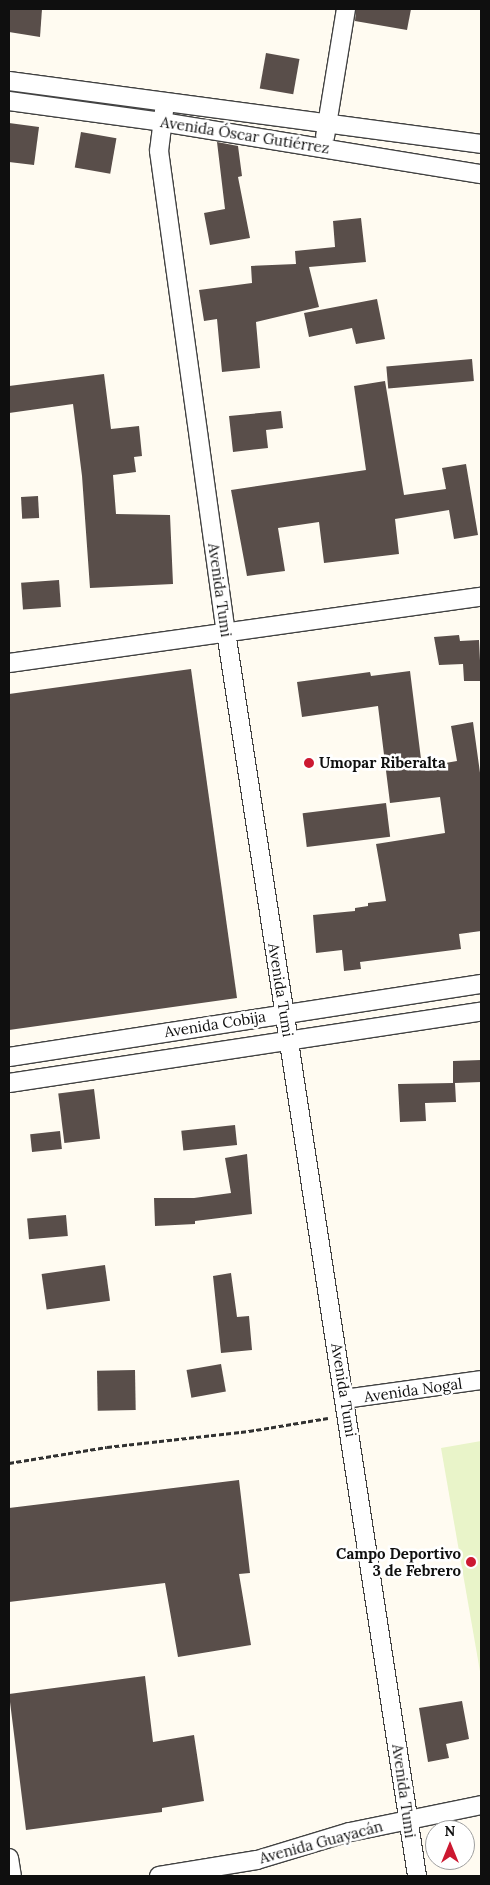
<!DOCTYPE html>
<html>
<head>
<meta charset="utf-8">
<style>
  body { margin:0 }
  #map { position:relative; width:490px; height:1885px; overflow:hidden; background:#fffbf1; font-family:Lora,serif }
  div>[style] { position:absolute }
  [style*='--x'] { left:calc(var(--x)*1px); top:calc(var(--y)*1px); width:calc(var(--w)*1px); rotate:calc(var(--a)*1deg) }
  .pitch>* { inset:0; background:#e9f4c9 }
  .building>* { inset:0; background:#594e4a; transform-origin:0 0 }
  .path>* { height:3px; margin-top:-1.5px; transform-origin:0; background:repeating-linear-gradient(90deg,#313131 0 5px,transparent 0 7.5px) }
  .roads { filter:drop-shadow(1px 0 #424242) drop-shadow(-1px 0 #424242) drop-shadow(0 1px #424242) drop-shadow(0 -1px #424242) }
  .street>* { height:18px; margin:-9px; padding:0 9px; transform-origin:9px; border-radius:9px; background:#fff }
  .dots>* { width:14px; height:14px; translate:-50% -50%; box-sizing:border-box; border:2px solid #fff; border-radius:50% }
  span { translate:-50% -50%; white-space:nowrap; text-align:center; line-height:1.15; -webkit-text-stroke:5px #fff; paint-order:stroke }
  .street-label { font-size:15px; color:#0f0f0f }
  .poi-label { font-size:15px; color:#0f0f0f; font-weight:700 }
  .left { translate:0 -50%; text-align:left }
  .right { translate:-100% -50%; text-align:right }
  .frame { position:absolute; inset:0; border:10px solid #0f0f0f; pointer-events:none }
  .north { position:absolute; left:425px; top:1820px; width:50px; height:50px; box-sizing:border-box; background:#fff; border:1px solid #9f9f9f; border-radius:50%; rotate:0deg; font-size:14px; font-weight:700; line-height:20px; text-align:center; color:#0f0f0f }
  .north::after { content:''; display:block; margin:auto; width:18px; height:22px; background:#cc1931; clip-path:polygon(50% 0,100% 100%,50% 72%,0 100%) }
</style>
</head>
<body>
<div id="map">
  <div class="pitch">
    <i style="clip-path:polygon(481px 1441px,481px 1677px,441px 1448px)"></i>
  </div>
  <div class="building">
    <i style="clip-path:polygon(9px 9px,42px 9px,40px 37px,9px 32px)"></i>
    <i style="clip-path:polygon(356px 9px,411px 9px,407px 30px,355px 21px)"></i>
    <i style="left:266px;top:53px;width:34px;height:36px;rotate:10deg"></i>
    <i style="clip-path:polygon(9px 123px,39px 127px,34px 165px,9px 162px)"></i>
    <i style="left:81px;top:132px;width:36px;height:36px;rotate:10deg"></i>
    <i style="clip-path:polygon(217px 142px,238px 146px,242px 176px,238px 177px,250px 238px,210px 245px,204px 213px,225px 209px)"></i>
    <i style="clip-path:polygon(361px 218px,366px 262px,309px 267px,319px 307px,256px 322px,260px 368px,222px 372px,217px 319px,204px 321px,199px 290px,252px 283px,251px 266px,296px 264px,295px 251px,335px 247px,333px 221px)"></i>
    <i style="clip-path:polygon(377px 299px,385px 339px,356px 344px,352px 328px,309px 337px,304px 313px)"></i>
    <i style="left:472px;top:359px;width:22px;height:86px;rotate:85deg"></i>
    <i style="clip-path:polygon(104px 374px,111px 429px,139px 426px,142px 456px,134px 457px,136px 472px,113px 475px,116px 514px,170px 515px,173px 584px,90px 588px,82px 476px,73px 404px,9px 413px,9px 386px)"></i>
    <i style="clip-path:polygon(385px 381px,404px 495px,446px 489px,442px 468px,466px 464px,478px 535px,454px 539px,449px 510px,395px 519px,399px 554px,324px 563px,319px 522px,278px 528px,285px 571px,247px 576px,231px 490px,366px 470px,354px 386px)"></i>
    <i style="clip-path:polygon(281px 411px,283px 428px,266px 430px,268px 448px,233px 452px,229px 416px)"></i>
    <i style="left:38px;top:496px;width:22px;height:17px;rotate:87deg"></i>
    <i style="left:59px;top:580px;width:27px;height:38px;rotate:86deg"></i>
    <i style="clip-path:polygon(459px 635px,460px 641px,479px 640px,481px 681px,464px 681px,463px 664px,439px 665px,434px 637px)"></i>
    <i style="clip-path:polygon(191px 669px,237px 998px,9px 1030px,9px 694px)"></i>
    <i style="clip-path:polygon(410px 671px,422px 767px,457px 761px,451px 726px,473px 722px,481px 780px,481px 931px,459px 934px,461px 949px,360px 962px,361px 969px,344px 971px,342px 950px,316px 953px,313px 915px,355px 911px,355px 908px,368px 906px,368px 903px,386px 901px,376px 844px,445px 833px,440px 797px,390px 803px,378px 706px,302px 717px,297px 682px,370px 672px,371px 676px)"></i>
    <i style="left:386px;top:803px;width:34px;height:84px;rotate:83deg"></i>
    <i style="clip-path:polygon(481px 1060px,481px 1082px,455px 1083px,456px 1102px,425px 1103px,426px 1121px,400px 1122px,398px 1084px,453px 1083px,453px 1061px)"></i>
    <i style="left:94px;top:1089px;width:50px;height:36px;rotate:83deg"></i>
    <i style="left:235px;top:1125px;width:20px;height:54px;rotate:84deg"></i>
    <i style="left:60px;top:1131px;width:18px;height:30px;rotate:84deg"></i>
    <i style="clip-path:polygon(247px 1154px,252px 1214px,195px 1221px,195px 1224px,155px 1226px,154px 1198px,194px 1198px,231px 1193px,225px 1158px)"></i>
    <i style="left:66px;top:1215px;width:21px;height:39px;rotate:85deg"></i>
    <i style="left:105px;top:1265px;width:36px;height:64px;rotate:82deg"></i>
    <i style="clip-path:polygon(231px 1273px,237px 1317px,249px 1316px,252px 1350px,221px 1353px,213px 1276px)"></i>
    <i style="left:221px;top:1364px;width:28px;height:35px;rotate:80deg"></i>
    <i style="left:135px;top:1370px;width:40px;height:38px;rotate:89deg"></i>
    <i style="clip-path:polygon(239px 1480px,250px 1573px,239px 1574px,251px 1645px,178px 1657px,165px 1583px,9px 1602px,9px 1508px)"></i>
    <i style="clip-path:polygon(145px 1676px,153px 1742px,194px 1735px,204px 1801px,162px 1808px,162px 1812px,26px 1830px,9px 1694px)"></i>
    <i style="clip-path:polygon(462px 1701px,469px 1739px,446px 1744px,449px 1758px,428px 1762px,419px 1708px)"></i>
  </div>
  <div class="path">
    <i style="--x:9;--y:1463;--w:99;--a:-9.3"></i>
    <i style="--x:107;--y:1447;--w:143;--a:-6.4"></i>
    <i style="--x:249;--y:1431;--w:80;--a:-9.3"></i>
  </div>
  <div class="roads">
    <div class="street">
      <i style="--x:9;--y:81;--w:476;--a:7.6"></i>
      <i style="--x:9;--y:101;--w:154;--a:7.8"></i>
      <i style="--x:162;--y:122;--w:323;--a:9.3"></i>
      <i style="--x:165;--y:103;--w:48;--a:97.1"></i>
      <i style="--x:159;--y:151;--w:486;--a:82.1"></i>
      <i style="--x:226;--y:632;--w:1259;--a:81.27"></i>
      <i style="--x:325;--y:137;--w:130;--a:-80.7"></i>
      <i style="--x:9;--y:663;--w:477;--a:-8"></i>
      <i style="--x:9;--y:1057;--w:478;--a:-8.8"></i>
      <i style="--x:9;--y:1083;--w:477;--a:-8.6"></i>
      <i style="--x:344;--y:1399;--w:138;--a:-7.9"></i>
      <i style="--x:9;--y:1858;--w:18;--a:81"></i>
      <i style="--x:159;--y:1876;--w:99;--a:-9.3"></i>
      <i style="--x:257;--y:1860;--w:97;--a:-16.8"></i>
      <i style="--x:350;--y:1832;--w:134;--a:-11.6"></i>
    </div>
  </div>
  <div class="dots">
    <i style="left:309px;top:763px;background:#cc1931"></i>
    <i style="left:471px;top:1562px;background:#cc1931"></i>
  </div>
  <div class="street-label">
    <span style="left:245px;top:135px;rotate:9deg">Avenida Óscar Gutiérrez</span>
    <span style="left:220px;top:590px;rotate:82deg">Avenida Tumi</span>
    <span style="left:281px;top:990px;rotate:81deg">Avenida Tumi</span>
    <span style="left:215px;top:1024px;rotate:-9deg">Avenida Cobija</span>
    <span style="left:344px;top:1390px;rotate:81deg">Avenida Tumi</span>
    <span style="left:413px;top:1390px;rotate:-8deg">Avenida Nogal</span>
    <span style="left:404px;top:1791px;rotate:82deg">Avenida Tumi</span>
    <span style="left:321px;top:1842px;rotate:-15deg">Avenida Guayacán</span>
  </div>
  <div class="poi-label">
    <span class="left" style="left:319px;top:763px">Umopar Riberalta</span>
    <span class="right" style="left:461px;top:1562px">Campo Deportivo<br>3 de Febrero</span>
  </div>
  <div class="frame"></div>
  <div class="north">N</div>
</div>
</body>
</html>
